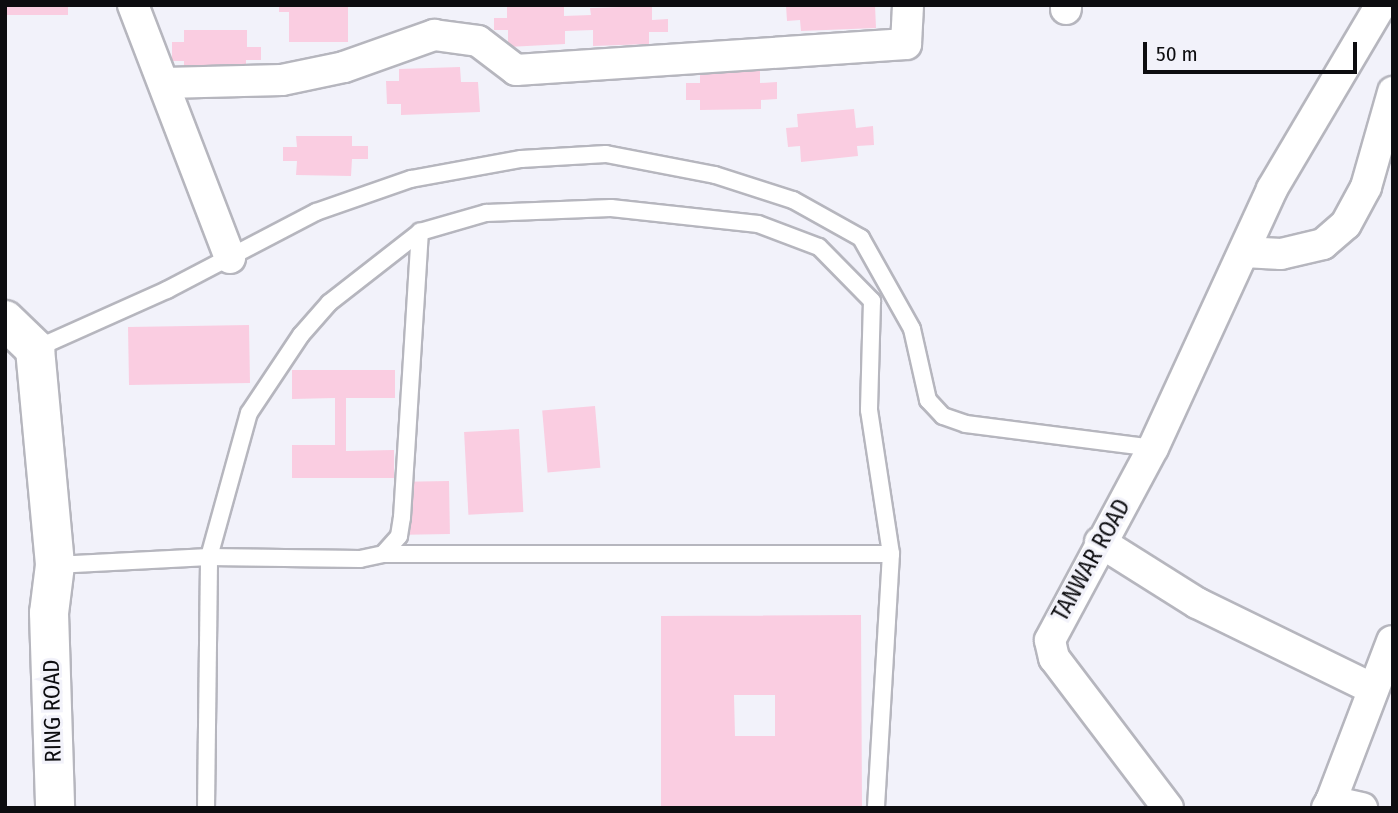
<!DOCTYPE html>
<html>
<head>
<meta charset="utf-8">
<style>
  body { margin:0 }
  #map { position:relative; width:1398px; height:813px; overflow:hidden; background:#f2f2fa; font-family:"Fira Sans Condensed",sans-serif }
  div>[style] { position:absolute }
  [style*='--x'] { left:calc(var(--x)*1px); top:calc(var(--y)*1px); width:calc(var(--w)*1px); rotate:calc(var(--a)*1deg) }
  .building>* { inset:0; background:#facde1; transform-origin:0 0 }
  .roads { filter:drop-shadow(2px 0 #b6b6be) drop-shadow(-2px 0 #b6b6be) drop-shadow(0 2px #b6b6be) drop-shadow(0 -2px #b6b6be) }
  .lane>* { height:16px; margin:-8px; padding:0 8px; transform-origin:8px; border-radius:8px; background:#fff }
  .street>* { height:30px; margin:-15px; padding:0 15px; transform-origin:15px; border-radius:15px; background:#fff }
  .secondary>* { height:38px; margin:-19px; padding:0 19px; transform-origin:19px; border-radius:19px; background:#fff }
  .primary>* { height:38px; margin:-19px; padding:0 19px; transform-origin:19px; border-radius:19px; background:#fff }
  span { translate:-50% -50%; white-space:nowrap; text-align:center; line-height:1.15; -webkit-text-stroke:6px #f2f2fa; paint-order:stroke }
  .street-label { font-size:23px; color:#0d0d10 }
  .frame { position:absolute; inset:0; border:7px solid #0d0d10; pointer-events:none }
  .scale { position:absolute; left:1143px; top:42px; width:214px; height:32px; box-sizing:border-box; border:4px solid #0d0d10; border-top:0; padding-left:9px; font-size:21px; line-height:24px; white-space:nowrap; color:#0d0d10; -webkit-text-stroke:5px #f2f2fa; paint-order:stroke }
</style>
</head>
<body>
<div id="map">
  <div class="building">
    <i style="left:5px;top:5px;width:63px;height:10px"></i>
    <i style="clip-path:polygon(279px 5px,348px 5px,348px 42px,289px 42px,289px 12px,279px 12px)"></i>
    <i style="clip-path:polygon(507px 5px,564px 5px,564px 16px,591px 15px,590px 8px,652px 6px,652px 20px,668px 19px,668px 32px,649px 32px,649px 44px,593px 46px,593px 30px,565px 31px,565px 44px,508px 47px,508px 30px,494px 30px,494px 18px,507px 18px)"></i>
    <i style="clip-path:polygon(786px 5px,875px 5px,876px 28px,801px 31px,800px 20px,787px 21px)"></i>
    <i style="clip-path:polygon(184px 30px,247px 30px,247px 47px,261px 47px,261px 60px,246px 60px,246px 71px,184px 71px,184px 61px,172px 61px,172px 42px,184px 42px)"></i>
    <i style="clip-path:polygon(460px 67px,461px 82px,478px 82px,480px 112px,401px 115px,401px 104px,387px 104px,386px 81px,399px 81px,399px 69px)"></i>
    <i style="clip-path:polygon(760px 69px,760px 83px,777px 82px,777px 99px,761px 100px,761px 109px,700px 110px,700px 100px,686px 100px,686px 83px,700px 83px,700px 71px)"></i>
    <i style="clip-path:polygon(854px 109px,856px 128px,873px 126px,874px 145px,857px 146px,858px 156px,801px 162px,800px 146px,788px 147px,786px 128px,798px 127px,797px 114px)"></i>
    <i style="clip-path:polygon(296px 136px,352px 136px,352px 146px,368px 146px,368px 159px,352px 159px,351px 176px,296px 175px,297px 161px,283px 161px,283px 147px,297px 147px)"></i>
    <i style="left:249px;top:325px;width:58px;height:121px;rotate:89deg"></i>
    <i style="clip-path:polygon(292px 370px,395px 370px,395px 398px,346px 398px,346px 451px,394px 450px,394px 478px,292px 478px,292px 445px,335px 445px,335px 398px,292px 399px)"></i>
    <i style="left:595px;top:406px;width:62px;height:53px;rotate:85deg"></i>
    <i style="left:519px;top:429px;width:83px;height:55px;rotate:87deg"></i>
    <i style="left:449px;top:481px;width:53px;height:43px;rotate:89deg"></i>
    <i style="clip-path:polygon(evenodd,861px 615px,862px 808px,661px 808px,661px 616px,861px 615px,734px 695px,775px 695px,775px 736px,735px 736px,734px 695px)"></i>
  </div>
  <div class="roads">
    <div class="lane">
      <i style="--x:35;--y:349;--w:145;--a:-24.1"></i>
      <i style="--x:167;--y:290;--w:168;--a:-27.6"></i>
      <i style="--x:316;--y:212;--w:101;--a:-19.2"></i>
      <i style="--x:411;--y:179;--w:112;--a:-10.3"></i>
      <i style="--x:521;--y:159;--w:85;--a:-3.4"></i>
      <i style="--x:606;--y:154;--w:111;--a:10.9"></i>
      <i style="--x:715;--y:175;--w:82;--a:17.8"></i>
      <i style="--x:793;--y:200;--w:78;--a:29.2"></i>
      <i style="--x:861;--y:238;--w:104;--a:60.7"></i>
      <i style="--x:912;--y:329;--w:73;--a:77.3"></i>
      <i style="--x:928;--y:400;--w:22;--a:47"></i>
      <i style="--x:943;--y:416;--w:24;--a:19"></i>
      <i style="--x:966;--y:424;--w:189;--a:7.3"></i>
      <i style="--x:383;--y:554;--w:508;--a:0"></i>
      <i style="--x:55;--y:565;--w:154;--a:-3"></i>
      <i style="--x:209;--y:557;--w:151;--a:0.8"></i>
      <i style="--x:360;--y:559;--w:24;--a:-12"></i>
      <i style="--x:383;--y:554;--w:24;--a:-48"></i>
      <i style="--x:399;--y:536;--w:19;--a:-81"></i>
      <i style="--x:402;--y:517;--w:286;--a:-86.4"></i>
      <i style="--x:206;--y:808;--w:251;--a:-89.3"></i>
      <i style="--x:209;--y:557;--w:149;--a:-74.5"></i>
      <i style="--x:249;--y:413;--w:94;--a:-56.3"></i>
      <i style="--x:301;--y:335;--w:43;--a:-48.8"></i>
      <i style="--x:329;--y:303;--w:115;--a:-38"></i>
      <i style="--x:420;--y:232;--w:69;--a:-16.1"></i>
      <i style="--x:486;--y:213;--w:125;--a:-2.3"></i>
      <i style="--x:611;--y:208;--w:148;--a:6.2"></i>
      <i style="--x:758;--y:224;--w:65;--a:20.7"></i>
      <i style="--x:819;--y:247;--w:76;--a:45.5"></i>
      <i style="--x:872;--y:301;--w:109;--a:91.6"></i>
      <i style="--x:869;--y:410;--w:146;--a:81.3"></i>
      <i style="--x:891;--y:554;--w:254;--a:93.4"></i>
    </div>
    <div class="street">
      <i style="--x:133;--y:5;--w:271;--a:69"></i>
      <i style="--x:1066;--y:9;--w:4;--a:-90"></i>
      <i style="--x:165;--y:83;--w:117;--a:-1.5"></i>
      <i style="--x:282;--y:80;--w:63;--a:-11.8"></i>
      <i style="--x:344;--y:67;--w:96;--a:-19.6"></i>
      <i style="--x:434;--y:35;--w:44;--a:7.8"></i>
      <i style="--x:478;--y:41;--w:48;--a:37.3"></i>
      <i style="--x:516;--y:70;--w:391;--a:-3.8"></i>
      <i style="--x:906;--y:44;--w:39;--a:-87"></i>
      <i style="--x:1244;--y:252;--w:37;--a:3"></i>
      <i style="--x:1281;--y:254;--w:43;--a:-13.4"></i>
      <i style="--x:1323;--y:244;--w:30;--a:-41"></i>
      <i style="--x:1346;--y:224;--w:42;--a:-61.6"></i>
      <i style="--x:1366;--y:187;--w:99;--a:-74.1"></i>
      <i style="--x:1100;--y:542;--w:115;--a:32.2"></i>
      <i style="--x:1197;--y:603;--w:196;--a:26"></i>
      <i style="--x:1331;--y:801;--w:171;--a:-69.1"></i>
      <i style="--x:1168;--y:808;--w:188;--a:-127.2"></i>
      <i style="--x:1054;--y:658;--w:18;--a:-103"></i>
      <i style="--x:1050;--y:640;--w:218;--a:-61.8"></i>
      <i style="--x:1153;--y:448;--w:285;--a:-65.3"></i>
      <i style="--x:1272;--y:189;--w:214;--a:-59.4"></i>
      <i style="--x:1327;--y:808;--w:8;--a:-60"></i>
      <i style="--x:1331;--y:801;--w:32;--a:13"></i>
    </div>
    <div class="secondary">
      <i style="--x:35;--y:349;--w:217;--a:84.7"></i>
      <i style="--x:55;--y:565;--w:48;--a:97.1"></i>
      <i style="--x:49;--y:613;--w:195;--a:88.2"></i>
    </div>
    <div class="primary">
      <i style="--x:5;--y:320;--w:42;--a:44"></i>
    </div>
  </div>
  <div class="street-label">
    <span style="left:1091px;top:560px;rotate:-61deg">TANWAR ROAD</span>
    <span style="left:52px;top:711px;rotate:-91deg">RING ROAD</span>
  </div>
  <div class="frame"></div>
  <div class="scale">50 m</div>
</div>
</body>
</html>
